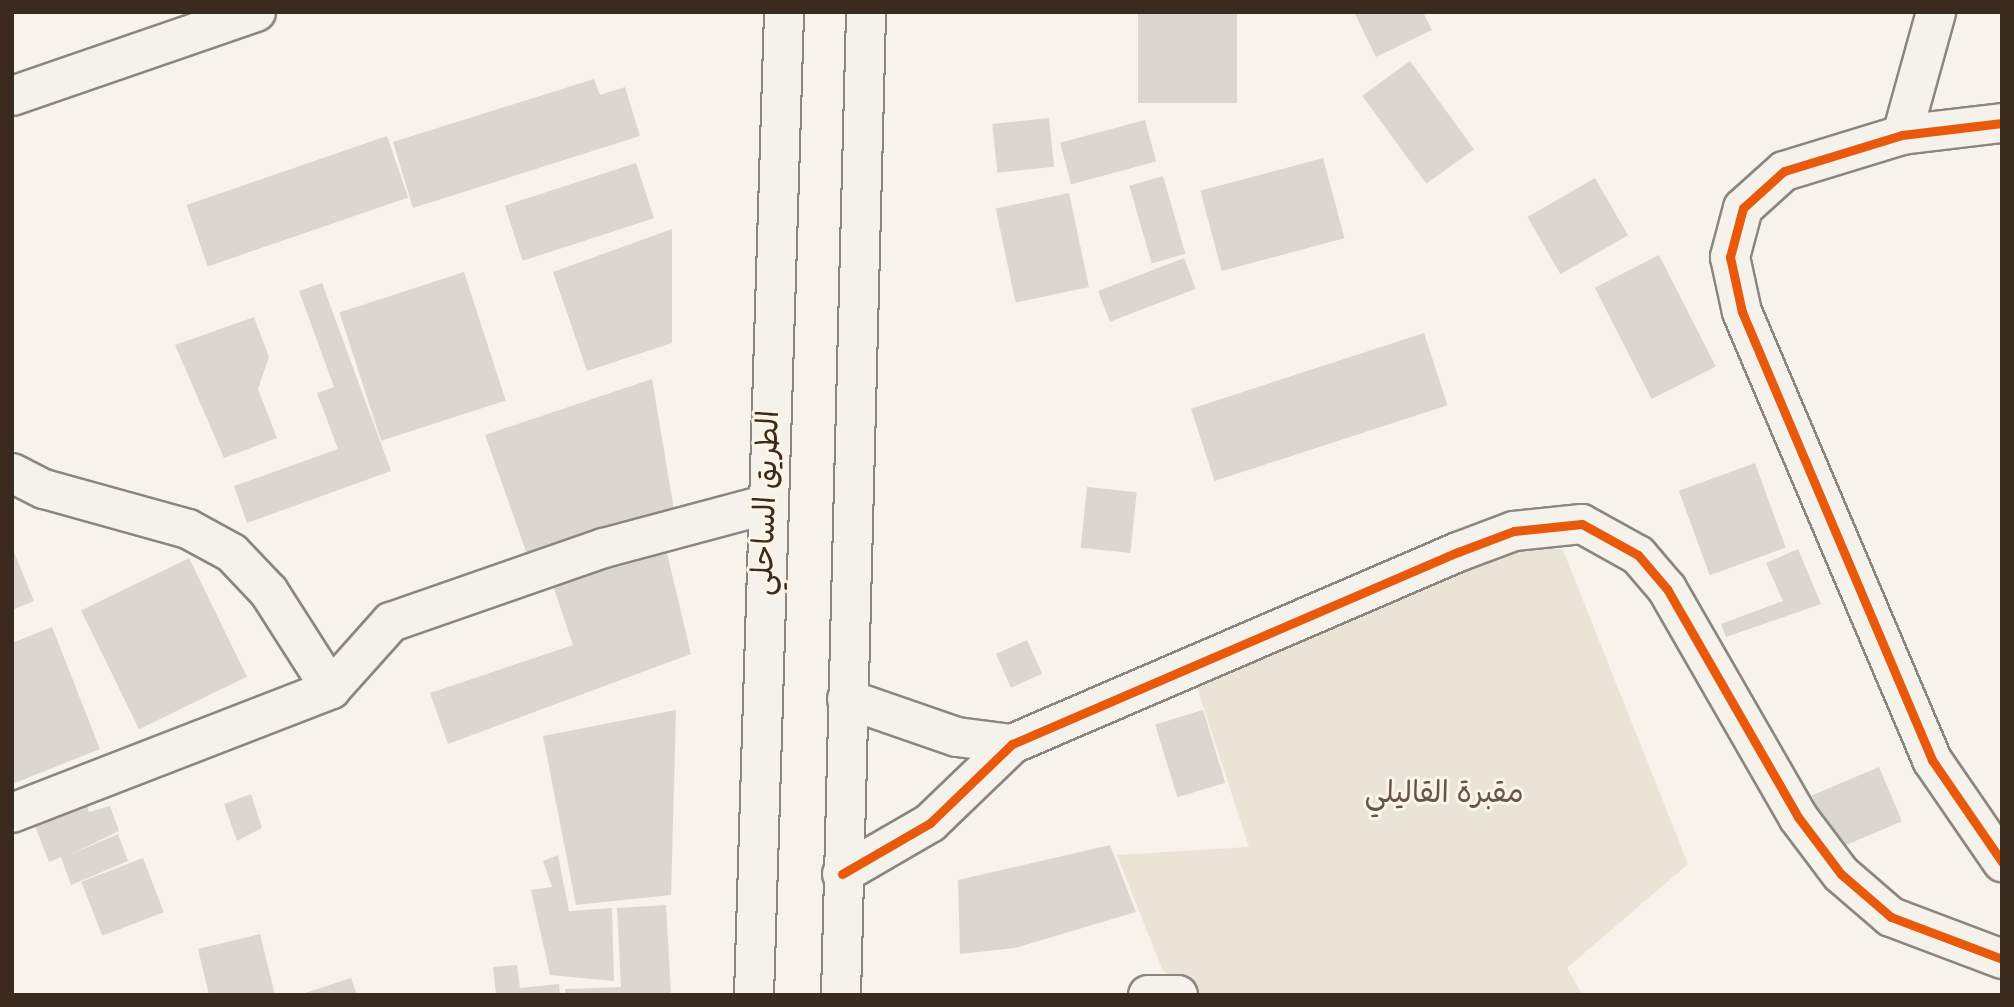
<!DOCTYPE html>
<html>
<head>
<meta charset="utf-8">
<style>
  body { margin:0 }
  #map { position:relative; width:2014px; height:1007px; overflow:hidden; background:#f7f3ea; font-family:"Indie Flower","Playpen Sans Arabic",sans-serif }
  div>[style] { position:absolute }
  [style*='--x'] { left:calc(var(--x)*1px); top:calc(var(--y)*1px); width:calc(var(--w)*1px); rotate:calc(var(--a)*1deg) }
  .green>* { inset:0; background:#eae4d7 }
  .building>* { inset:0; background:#dbd7d0; transform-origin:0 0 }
  .roads { filter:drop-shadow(2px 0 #8b867f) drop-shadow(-2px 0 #8b867f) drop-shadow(0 2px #8b867f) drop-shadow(0 -2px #8b867f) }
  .minor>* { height:38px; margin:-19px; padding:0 19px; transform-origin:19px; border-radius:19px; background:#f5f2ec }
  .trunk>* { height:38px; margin:-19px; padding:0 19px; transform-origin:19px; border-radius:19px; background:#f5f2ec }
  .cycleway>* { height:9px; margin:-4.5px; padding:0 4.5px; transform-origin:4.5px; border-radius:4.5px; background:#e8590c }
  span { translate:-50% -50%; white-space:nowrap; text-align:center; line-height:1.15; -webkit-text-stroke:6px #fcf5e5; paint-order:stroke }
  .street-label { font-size:30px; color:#3b2a1e }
  .park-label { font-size:30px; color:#645648 }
  .frame { position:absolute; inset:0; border:14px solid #3b2a1e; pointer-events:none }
</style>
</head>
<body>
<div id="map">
  <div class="green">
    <i style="clip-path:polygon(1533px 544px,1563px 550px,1688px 864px,1567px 968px,1583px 995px,1189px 995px,1162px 969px,1117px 855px,1249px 847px,1195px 681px)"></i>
  </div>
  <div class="building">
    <i style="left:1138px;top:12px;width:99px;height:91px"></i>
    <i style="clip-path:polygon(1354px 12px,1423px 12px,1432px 30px,1376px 57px)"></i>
    <i style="left:1410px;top:61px;width:109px;height:59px;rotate:54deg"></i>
    <i style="clip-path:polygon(594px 79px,600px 95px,625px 87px,640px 136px,413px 208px,393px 142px)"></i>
    <i style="left:1049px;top:118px;width:49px;height:57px;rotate:84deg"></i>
    <i style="left:1145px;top:120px;width:43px;height:88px;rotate:75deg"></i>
    <i style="left:387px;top:136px;width:65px;height:212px;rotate:71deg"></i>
    <i style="left:1323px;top:158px;width:83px;height:127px;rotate:75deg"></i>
    <i style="left:636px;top:163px;width:58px;height:138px;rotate:72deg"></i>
    <i style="left:1163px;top:176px;width:81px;height:35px;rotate:74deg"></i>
    <i style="left:1595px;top:178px;width:66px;height:78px;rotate:60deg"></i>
    <i style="left:1069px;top:193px;width:96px;height:75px;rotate:78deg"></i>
    <i style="clip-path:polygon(672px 229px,672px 343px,587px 371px,553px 272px)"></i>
    <i style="left:1659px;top:255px;width:125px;height:72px;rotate:63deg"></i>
    <i style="left:1184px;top:258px;width:33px;height:92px;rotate:69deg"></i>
    <i style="left:464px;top:272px;width:135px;height:131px;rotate:72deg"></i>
    <i style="clip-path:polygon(322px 283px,391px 471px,247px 523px,234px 486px,338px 449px,317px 393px,334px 387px,299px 291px)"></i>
    <i style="clip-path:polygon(254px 317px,269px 357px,258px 389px,277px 438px,224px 458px,175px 345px)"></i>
    <i style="left:1424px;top:333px;width:76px;height:245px;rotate:72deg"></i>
    <i style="clip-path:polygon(652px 379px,675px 516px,530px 563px,485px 435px)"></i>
    <i style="left:1755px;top:463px;width:90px;height:81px;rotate:70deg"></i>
    <i style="left:1087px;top:487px;width:50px;height:61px;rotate:6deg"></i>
    <i style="clip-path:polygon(12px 547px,34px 601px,12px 610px)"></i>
    <i style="clip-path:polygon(666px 549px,691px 654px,448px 744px,430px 693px,573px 645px,553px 586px)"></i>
    <i style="clip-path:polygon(1798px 549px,1821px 604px,1726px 637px,1721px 624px,1783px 601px,1766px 563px)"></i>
    <i style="left:189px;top:558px;width:132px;height:120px;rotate:64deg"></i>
    <i style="clip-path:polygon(52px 627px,100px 749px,12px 784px,12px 643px)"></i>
    <i style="left:1027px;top:640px;width:37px;height:34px;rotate:66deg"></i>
    <i style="clip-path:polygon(676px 710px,671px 895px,576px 905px,543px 736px)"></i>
    <i style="left:1203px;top:710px;width:76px;height:50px;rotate:73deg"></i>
    <i style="left:1879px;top:767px;width:59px;height:73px;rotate:67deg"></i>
    <i style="clip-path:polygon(83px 793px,89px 812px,110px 806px,119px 831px,67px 856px,118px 834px,128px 861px,71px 885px,61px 857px,49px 862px,30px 813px)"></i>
    <i style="clip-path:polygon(251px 794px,262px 828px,237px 841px,224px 804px)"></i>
    <i style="clip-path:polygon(1110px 845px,1136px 912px,1015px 948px,960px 954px,958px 880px)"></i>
    <i style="clip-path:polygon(558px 855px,569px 911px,612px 908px,614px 981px,550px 975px,531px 890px,552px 887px,543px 861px)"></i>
    <i style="left:143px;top:858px;width:58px;height:66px;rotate:69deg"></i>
    <i style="clip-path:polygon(666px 905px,671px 995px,565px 995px,565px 989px,621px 987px,617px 908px)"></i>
    <i style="clip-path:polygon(260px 934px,275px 995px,209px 995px,198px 949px)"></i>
    <i style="clip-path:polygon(517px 965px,520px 988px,559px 984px,560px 995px,496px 995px,493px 967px)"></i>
    <i style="clip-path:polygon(351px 978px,357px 995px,302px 995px,302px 994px)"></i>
  </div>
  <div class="roads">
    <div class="minor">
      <i style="--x:12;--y:96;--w:258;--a:-19"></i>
      <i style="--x:2002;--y:123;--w:101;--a:173.2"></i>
      <i style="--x:1902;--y:135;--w:123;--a:163"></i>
      <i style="--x:1784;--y:171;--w:55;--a:137.9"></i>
      <i style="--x:1743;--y:208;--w:51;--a:104.9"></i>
      <i style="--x:1730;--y:257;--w:56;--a:77.7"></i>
      <i style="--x:1742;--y:312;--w:487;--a:67"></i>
      <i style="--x:1932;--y:760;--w:124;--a:55.5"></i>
      <i style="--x:1902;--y:135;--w:128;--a:-74.5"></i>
      <i style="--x:12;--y:473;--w:36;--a:27"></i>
      <i style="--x:44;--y:489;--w:149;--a:15.5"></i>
      <i style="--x:188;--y:529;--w:50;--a:28.6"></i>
      <i style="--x:232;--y:553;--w:54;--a:46.5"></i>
      <i style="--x:269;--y:592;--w:115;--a:57.4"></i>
      <i style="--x:847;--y:699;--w:116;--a:19.1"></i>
      <i style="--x:957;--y:737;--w:55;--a:7.3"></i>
      <i style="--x:12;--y:813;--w:342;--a:-21.2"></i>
      <i style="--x:331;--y:689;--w:90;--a:-48.2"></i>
      <i style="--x:391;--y:622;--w:225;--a:-19.2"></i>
      <i style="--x:604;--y:548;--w:170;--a:-15"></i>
      <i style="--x:842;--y:874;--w:102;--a:-30.1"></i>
      <i style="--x:930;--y:823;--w:114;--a:-43.9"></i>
      <i style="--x:1012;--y:744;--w:486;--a:-23.3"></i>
      <i style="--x:1458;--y:552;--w:60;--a:-20.6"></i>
      <i style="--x:1514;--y:531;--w:68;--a:-5.9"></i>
      <i style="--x:1582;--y:524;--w:64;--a:29"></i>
      <i style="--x:1638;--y:555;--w:45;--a:49.5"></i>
      <i style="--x:1667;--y:589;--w:263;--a:60.1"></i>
      <i style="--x:1798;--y:817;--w:71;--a:53"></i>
      <i style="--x:1841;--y:874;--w:66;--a:40.7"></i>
      <i style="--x:1891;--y:917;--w:119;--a:20.7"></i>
      <i style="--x:1148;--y:995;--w:30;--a:0"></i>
    </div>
    <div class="trunk">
      <i style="--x:754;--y:995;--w:983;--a:-88.25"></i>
      <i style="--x:841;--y:995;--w:983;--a:-88.54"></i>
    </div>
  </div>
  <div class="cycleway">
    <i style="--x:2002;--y:123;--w:101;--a:173.2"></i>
    <i style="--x:1902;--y:135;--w:123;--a:163"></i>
    <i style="--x:1784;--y:171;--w:55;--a:137.9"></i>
    <i style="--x:1743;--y:208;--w:51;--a:104.9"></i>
    <i style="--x:1730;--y:257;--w:56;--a:77.7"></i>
    <i style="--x:1742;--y:312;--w:487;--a:67"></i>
    <i style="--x:1932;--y:760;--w:124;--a:55.5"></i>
    <i style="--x:842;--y:874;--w:102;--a:-30.1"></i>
    <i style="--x:930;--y:823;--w:114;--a:-43.9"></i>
    <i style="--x:1012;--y:744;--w:486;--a:-23.3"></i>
    <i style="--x:1458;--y:552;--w:60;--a:-20.6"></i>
    <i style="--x:1514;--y:531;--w:68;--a:-5.9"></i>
    <i style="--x:1582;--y:524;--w:64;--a:29"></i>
    <i style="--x:1638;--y:555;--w:45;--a:49.5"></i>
    <i style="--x:1667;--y:589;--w:263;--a:60.1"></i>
    <i style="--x:1798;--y:817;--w:71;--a:53"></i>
    <i style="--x:1841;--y:874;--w:66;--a:40.7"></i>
    <i style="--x:1891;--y:917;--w:119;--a:20.7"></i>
  </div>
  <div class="street-label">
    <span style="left:768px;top:503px;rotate:-88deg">الطريق الساحلي</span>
  </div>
  <div class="park-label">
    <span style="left:1444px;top:795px">مقبرة القاليلي</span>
  </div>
  <div class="frame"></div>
</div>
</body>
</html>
